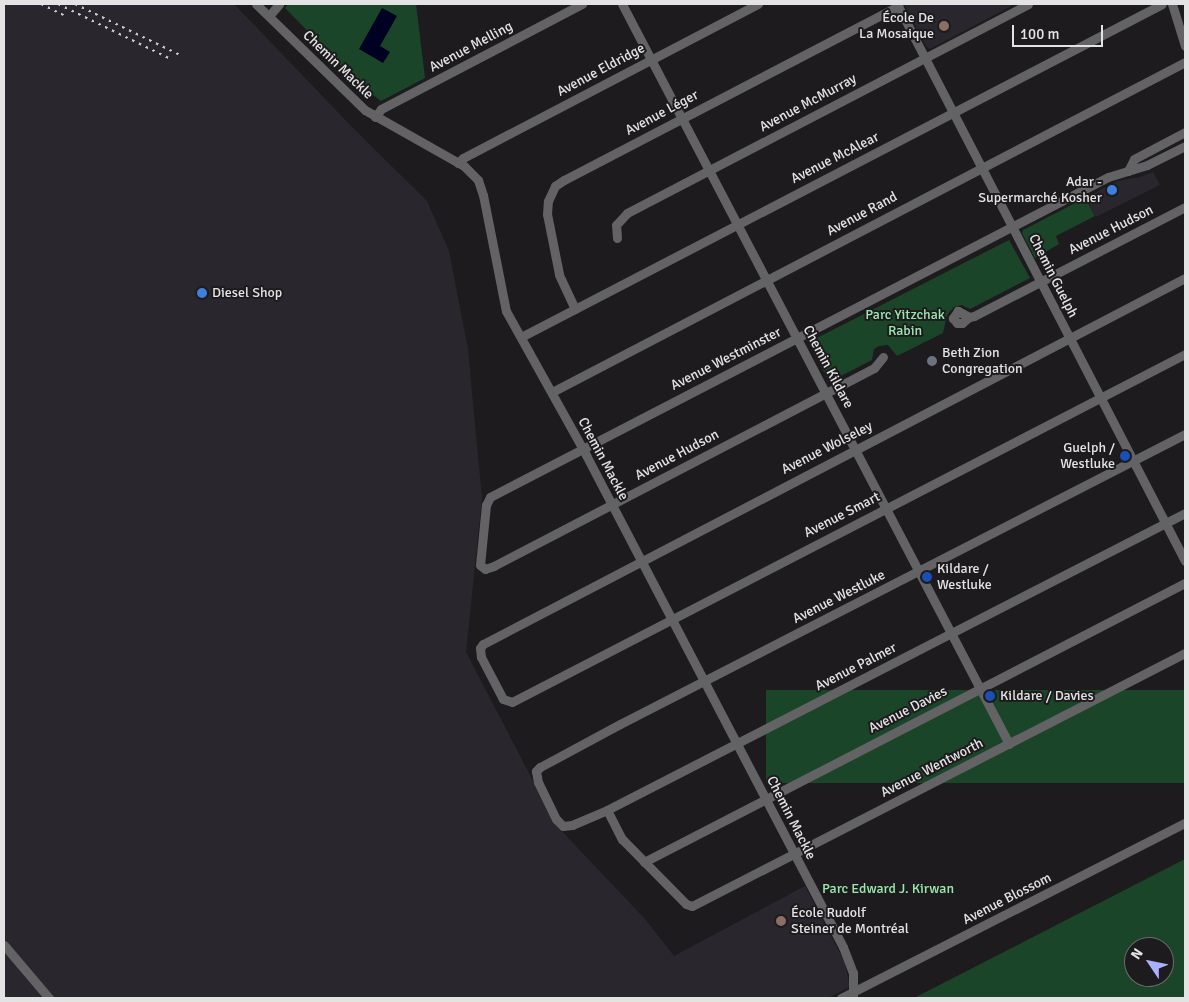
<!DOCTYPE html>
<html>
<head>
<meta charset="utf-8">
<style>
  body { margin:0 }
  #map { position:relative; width:1189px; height:1002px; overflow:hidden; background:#1d1b1e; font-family:Signika,sans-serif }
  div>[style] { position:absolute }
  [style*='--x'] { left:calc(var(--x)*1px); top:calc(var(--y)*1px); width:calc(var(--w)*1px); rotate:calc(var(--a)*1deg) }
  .built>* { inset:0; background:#2a262d }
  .green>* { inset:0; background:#1b4528; transform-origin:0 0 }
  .water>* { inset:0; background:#000023 }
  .minor>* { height:9px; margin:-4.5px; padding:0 4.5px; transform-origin:4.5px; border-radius:4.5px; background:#636264 }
  .rail>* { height:2px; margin-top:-1px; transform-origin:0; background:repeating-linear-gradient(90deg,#cccbcc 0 2.5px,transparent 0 7.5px) }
  .dots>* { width:14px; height:14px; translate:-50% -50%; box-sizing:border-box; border:2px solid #1d1b1e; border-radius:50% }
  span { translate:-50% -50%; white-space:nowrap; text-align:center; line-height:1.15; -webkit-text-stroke:4px #1d1b1e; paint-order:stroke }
  .poi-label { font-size:14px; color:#e4e3e4 }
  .right { translate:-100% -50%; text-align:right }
  .left { translate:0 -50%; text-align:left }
  .street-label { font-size:14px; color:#e4e3e4 }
  .park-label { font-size:14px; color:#9ae8ae }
  .frame { position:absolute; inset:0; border:5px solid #e4e3e4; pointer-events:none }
  .north { position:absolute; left:1124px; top:937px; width:50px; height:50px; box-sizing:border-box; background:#1d1b1e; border:1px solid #6d6b6d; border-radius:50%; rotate:304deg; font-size:14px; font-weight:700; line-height:20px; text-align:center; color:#e4e3e4 }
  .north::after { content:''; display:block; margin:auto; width:18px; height:22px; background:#a9b0fc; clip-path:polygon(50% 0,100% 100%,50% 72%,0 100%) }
  .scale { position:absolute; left:1012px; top:25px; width:91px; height:22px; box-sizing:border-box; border:2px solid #e4e3e4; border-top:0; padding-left:6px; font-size:15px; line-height:18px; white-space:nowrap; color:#e4e3e4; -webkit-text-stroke:4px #1d1b1e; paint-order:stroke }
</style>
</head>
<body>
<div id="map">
  <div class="built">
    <i style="clip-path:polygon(4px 4px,234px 4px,352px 127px,427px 201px,449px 251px,468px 349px,482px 498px,466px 652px,556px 825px,645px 919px,674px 956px,805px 886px,845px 963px,849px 984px,848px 988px,828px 998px,4px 998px)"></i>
    <i style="clip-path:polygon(904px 4px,1015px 4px,930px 49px,926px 46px)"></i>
    <i style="clip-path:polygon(1153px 172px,1160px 185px,1096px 217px,1085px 198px,1117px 181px,1140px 177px)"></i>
  </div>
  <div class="green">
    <i style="clip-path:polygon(288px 4px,416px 4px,425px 78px,381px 101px,361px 86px,288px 11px,285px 8px)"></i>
    <i style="clip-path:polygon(1085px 198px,1095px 216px,1056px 236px,1059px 244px,1035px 258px,1022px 233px,1023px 230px)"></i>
    <i style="clip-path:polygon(1009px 240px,1030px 278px,970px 309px,962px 305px,954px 307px,947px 315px,943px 333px,897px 356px,888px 345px,879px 346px,874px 349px,872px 360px,829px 382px,809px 342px)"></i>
    <i style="left:1185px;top:690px;width:93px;height:419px;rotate:90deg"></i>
    <i style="clip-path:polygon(evenodd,1185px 859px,1185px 998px,914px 998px,998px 955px,1185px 859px,1134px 947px,1164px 947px,1164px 977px,1134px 977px,1134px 947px)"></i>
  </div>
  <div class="water">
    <i style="clip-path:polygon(382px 8px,397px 16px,380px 46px,390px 52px,383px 63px,359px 49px)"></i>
  </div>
  <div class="minor">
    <i style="--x:256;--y:4;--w:152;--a:44.2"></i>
    <i style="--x:365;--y:110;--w:114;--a:29.5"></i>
    <i style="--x:464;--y:166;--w:20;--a:45"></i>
    <i style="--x:478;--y:180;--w:16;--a:72"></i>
    <i style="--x:483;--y:195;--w:118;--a:78.8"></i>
    <i style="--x:506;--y:311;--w:165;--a:60.9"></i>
    <i style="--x:586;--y:455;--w:555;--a:62.42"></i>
    <i style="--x:843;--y:947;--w:28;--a:69"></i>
    <i style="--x:853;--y:973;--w:25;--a:90"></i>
    <i style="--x:622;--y:4;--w:835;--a:62.39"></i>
    <i style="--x:897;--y:4;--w:627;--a:62.66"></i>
    <i style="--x:1172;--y:4;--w:44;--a:72.8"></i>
    <i style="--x:269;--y:16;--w:16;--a:-50"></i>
    <i style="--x:375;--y:117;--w:10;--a:-53"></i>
    <i style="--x:381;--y:109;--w:227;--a:-27.6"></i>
    <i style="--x:458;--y:163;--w:7;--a:-45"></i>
    <i style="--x:463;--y:158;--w:333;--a:-27.6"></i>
    <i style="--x:1128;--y:171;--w:13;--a:-63"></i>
    <i style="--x:1134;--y:159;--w:58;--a:-27.9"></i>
    <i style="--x:617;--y:238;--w:13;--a:-94"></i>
    <i style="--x:616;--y:225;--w:16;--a:-47"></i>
    <i style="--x:627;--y:213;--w:452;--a:-27.5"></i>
    <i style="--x:1185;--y:278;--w:792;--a:152.46"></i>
    <i style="--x:483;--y:644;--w:5;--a:127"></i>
    <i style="--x:480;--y:648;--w:9;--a:84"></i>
    <i style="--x:481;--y:657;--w:47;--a:62.4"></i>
    <i style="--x:503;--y:699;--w:9;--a:18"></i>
    <i style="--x:512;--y:702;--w:758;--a:-27.34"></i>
    <i style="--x:575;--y:309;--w:38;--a:-115"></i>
    <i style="--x:559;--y:274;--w:61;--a:-101.3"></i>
    <i style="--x:547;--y:214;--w:13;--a:-86"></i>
    <i style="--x:548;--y:201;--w:17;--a:-65"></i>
    <i style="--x:555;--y:186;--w:11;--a:-34"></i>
    <i style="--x:564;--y:180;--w:377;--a:-27.5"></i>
    <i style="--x:969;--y:317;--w:13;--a:-151"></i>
    <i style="--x:958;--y:311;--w:9;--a:126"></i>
    <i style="--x:953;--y:318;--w:6;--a:51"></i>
    <i style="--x:957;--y:323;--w:5;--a:0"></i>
    <i style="--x:962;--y:323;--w:9;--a:-41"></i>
    <i style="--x:969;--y:317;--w:5;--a:-11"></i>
    <i style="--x:974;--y:316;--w:237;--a:-27.3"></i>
    <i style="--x:521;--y:337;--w:722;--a:-27.45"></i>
    <i style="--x:883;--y:357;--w:14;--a:129"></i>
    <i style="--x:874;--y:368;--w:428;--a:152.5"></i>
    <i style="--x:494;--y:566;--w:9;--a:162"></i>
    <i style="--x:485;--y:569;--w:6;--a:-141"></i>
    <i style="--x:480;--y:565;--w:60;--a:-84.3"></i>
    <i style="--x:486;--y:505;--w:9;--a:-63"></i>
    <i style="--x:490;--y:497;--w:696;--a:-27.38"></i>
    <i style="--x:1108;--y:177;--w:41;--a:-17.1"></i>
    <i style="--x:1147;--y:165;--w:42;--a:-26.6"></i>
    <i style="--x:552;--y:392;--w:714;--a:-27.53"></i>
    <i style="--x:1185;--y:434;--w:635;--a:152.83"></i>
    <i style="--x:620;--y:724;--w:91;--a:151.7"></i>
    <i style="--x:540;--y:767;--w:6;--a:135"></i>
    <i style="--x:536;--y:771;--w:11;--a:80"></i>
    <i style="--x:538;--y:782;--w:41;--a:64.1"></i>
    <i style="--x:556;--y:819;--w:10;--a:45"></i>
    <i style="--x:563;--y:826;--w:9;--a:-6"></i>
    <i style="--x:572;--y:825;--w:38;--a:-23"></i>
    <i style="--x:607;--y:810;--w:650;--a:-27.2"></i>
    <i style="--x:607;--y:810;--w:33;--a:63"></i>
    <i style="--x:622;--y:839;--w:91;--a:45.4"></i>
    <i style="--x:686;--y:904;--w:6;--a:18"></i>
    <i style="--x:692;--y:906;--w:554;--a:-27.17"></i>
    <i style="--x:644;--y:862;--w:609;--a:-27.28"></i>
    <i style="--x:4;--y:945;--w:70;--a:49.7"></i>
    <i style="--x:841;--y:998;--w:386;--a:-27"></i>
  </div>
  <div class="rail">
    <i style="--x:41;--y:4;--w:28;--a:26"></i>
    <i style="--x:58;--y:4;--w:126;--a:26"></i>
    <i style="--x:75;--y:4;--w:119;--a:25.9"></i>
  </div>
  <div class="dots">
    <i style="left:944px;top:26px;background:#8d6e63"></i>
    <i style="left:1112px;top:190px;background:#3f7fe0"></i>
    <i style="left:202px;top:293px;background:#3f7fe0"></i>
    <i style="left:932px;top:361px;background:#6b7280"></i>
    <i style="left:1125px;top:456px;background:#1a4fb4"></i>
    <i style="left:927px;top:577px;background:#1a4fb4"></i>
    <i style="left:990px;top:696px;background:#1a4fb4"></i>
    <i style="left:781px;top:921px;background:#8d6e63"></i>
  </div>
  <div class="poi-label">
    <span class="right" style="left:934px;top:26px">École De<br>La Mosaique</span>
    <span class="right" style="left:1102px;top:190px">Adar -<br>Supermarché Kosher</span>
    <span class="left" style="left:212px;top:293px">Diesel Shop</span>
    <span class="left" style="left:942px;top:361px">Beth Zion<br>Congregation</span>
    <span class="right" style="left:1115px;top:456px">Guelph /<br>Westluke</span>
    <span class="left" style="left:937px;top:577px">Kildare /<br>Westluke</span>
    <span class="left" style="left:1000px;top:696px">Kildare / Davies</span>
    <span class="left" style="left:791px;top:921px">École Rudolf<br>Steiner de Montréal</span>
  </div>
  <div class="street-label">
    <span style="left:471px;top:47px;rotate:-28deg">Avenue Melling</span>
    <span style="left:338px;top:65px;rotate:44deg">Chemin Mackle</span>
    <span style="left:601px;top:70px;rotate:-28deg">Avenue Eldridge</span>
    <span style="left:808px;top:103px;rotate:-28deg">Avenue McMurray</span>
    <span style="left:662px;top:113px;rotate:-28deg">Avenue Léger</span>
    <span style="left:835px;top:158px;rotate:-27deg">Avenue McAlear</span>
    <span style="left:862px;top:214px;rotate:-28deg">Avenue Rand</span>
    <span style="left:1111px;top:230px;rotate:-27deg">Avenue Hudson</span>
    <span style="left:1053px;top:276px;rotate:63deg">Chemin Guelph</span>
    <span style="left:726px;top:359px;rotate:-27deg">Avenue Westminster</span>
    <span style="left:828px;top:367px;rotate:62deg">Chemin Kildare</span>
    <span style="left:827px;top:448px;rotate:-27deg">Avenue Wolseley</span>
    <span style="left:677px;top:455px;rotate:-28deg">Avenue Hudson</span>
    <span style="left:603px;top:459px;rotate:62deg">Chemin Mackle</span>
    <span style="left:842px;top:515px;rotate:-27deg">Avenue Smart</span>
    <span style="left:839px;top:597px;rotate:-27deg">Avenue Westluke</span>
    <span style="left:856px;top:667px;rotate:-27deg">Avenue Palmer</span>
    <span style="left:908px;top:710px;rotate:-27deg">Avenue Davies</span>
    <span style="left:932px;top:768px;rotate:-27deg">Avenue Wentworth</span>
    <span style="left:791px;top:818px;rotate:63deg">Chemin Mackle</span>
    <span style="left:1007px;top:899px;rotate:-27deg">Avenue Blossom</span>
  </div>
  <div class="park-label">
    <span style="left:905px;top:323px">Parc Yitzchak<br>Rabin</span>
    <span style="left:888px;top:889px">Parc Edward J. Kirwan</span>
  </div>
  <div class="frame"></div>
  <div class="north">N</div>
  <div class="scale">100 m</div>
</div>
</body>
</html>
